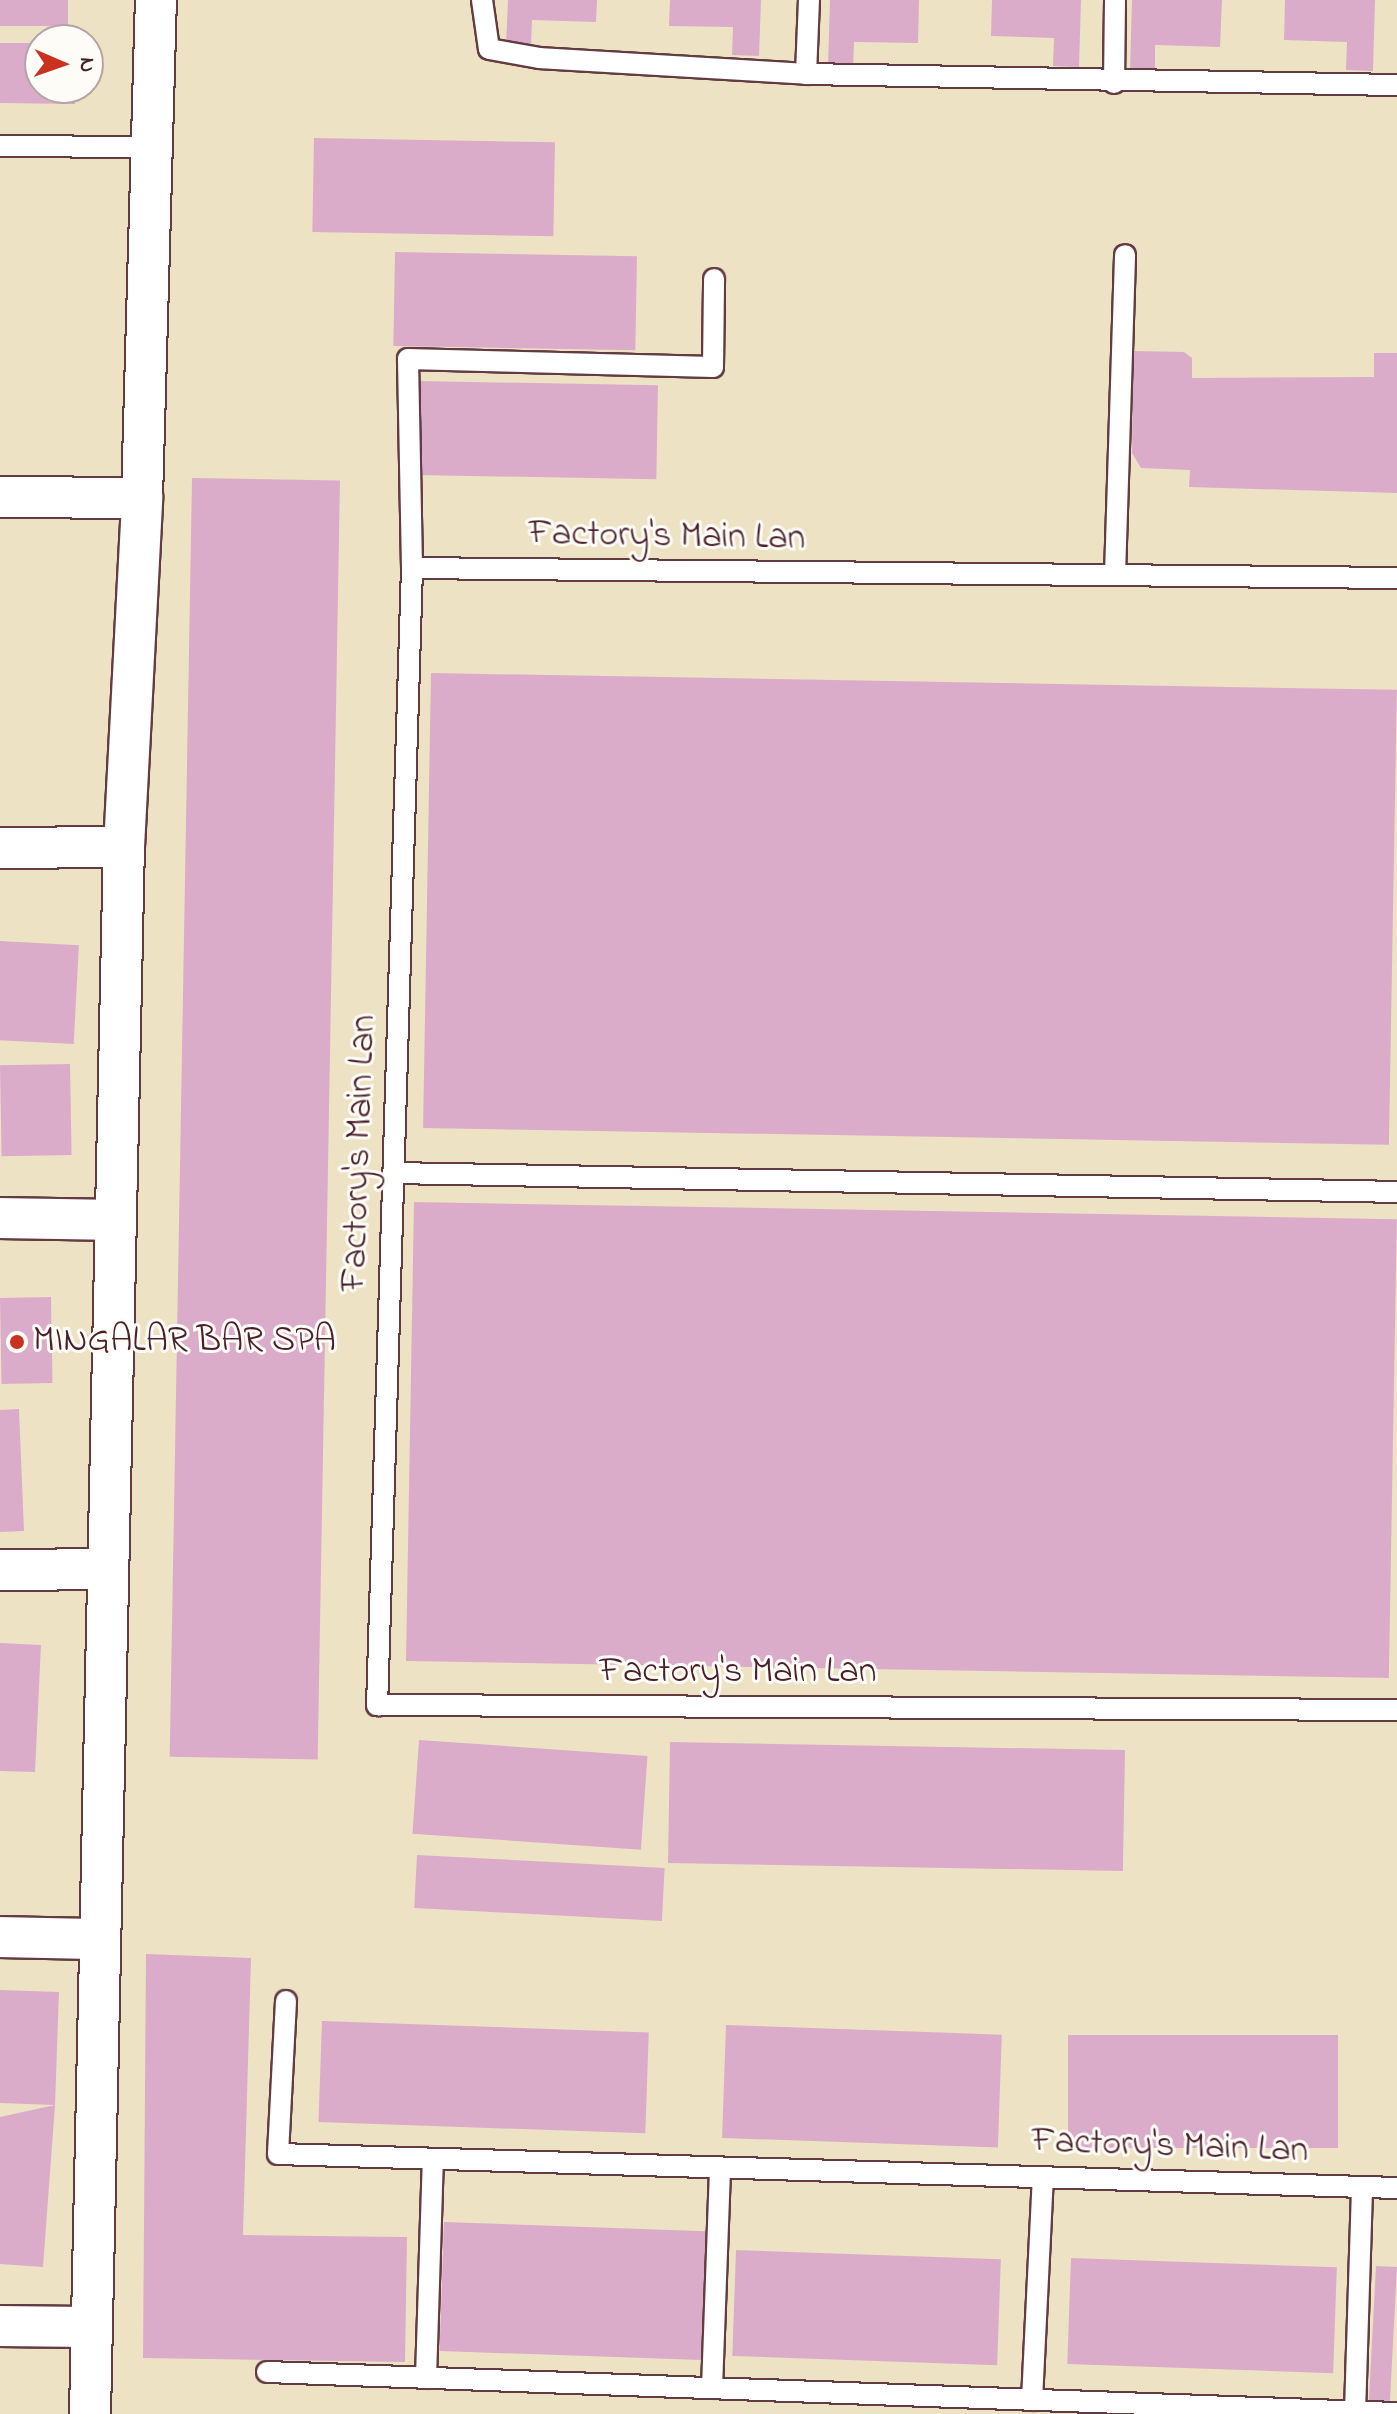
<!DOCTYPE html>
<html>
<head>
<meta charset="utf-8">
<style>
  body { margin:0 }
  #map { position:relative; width:1397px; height:2414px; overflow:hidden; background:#eee2c4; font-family:"Indie Flower",sans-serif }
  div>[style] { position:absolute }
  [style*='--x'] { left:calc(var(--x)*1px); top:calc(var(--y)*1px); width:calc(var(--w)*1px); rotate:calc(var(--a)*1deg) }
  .building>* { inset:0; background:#dbacc9; transform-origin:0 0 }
  .roads { filter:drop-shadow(2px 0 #633c42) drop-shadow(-2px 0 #633c42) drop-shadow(0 2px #633c42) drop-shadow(0 -2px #633c42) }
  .lane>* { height:20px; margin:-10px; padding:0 10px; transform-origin:10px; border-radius:10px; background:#fff }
  .street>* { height:40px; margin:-20px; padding:0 20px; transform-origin:20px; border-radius:20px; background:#fff }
  .dots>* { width:22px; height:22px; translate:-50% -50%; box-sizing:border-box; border:4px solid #fdfcf7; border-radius:50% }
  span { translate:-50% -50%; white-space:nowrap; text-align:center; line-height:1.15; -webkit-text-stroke:6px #fdfcf7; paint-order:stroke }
  .street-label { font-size:36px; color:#4a1f2b }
  .poi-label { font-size:36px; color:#4a1f2b }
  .left { translate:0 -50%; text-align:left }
  .north { position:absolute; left:24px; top:24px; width:80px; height:80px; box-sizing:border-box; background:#fdfcf7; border:2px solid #b5a4a5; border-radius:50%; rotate:92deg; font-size:22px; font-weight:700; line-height:32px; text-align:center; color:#4a1f2b }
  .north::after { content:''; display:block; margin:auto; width:28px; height:36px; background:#c8321e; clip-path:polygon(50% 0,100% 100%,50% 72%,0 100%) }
</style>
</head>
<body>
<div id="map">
  <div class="building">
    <i style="left:0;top:0;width:68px;height:26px"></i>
    <i style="clip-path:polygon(508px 0,597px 0,596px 22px,532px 20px,531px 47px,506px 46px)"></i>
    <i style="clip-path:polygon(670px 0,761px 0,759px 56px,732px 55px,733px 27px,669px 26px)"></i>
    <i style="clip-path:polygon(830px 0,919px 0,918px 43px,854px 42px,853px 68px,828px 67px)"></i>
    <i style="clip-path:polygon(992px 0,1081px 0,1079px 67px,1053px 66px,1054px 38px,991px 36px)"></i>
    <i style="clip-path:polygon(1132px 0,1222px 0,1220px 47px,1155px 45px,1155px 71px,1130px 71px)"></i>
    <i style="clip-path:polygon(1285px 0,1375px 0,1373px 71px,1346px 70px,1347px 42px,1284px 40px)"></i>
    <i style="clip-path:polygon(0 43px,40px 43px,40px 88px,75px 88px,75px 104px,0 103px)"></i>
    <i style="left:314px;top:138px;width:241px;height:94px;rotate:1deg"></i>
    <i style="left:395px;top:252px;width:242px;height:94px;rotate:1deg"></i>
    <i style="clip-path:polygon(1133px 351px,1184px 352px,1192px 358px,1192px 378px,1374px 377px,1374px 353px,1397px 353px,1397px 493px,1189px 487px,1190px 470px,1141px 468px,1132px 453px)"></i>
    <i style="left:416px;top:381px;width:242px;height:94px;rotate:1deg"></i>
    <i style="left:192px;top:478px;width:148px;height:1279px;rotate:1deg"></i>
    <i style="left:431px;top:673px;width:966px;height:455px;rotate:1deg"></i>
    <i style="left:0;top:941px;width:79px;height:99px;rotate:3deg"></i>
    <i style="left:70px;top:1064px;width:91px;height:70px;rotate:89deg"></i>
    <i style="left:414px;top:1202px;width:983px;height:459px;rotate:1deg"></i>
    <i style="left:51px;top:1297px;width:86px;height:51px;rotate:89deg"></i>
    <i style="clip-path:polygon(19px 1409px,24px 1531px,0 1532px,0 1410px)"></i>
    <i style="clip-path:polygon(0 1643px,41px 1645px,35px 1772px,0 1771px)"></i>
    <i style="left:419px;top:1740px;width:229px;height:94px;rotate:4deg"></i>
    <i style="left:1125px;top:1750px;width:121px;height:455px;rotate:91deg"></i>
    <i style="left:417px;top:1855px;width:248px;height:53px;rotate:3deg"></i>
    <i style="clip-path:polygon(146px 1954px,251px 1958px,243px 2235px,407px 2237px,405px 2362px,143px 2358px)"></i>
    <i style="left:0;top:1990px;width:59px;height:113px;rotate:2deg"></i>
    <i style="left:322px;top:2021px;width:327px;height:101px;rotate:2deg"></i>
    <i style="left:726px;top:2025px;width:276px;height:113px;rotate:2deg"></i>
    <i style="left:1068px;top:2035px;width:270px;height:113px"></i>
    <i style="clip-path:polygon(55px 2105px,43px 2267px,0 2264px,0 2117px)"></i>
    <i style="left:444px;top:2222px;width:262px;height:129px;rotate:2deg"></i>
    <i style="left:736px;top:2250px;width:265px;height:106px;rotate:2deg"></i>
    <i style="left:1071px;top:2258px;width:266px;height:106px;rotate:2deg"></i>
    <i style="left:1376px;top:2266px;width:21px;height:139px;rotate:3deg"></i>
  </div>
  <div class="roads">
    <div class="lane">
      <i style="--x:482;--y:0;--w:49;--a:81.9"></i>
      <i style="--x:489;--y:49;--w:52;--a:10"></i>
      <i style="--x:540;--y:58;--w:266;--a:3.4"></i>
      <i style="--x:806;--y:74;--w:591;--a:1.07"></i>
      <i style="--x:806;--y:74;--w:74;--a:-87.7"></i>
      <i style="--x:1114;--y:83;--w:83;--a:-89.3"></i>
      <i style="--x:0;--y:146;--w:152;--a:0.4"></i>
      <i style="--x:412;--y:568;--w:209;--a:-91.1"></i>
      <i style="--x:408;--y:359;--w:305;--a:1.5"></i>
      <i style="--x:713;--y:367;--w:88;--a:-89.3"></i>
      <i style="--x:1115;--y:575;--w:320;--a:-88.2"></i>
      <i style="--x:1397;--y:578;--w:985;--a:-179.42"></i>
      <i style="--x:412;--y:568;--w:1138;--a:91.76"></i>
      <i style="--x:377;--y:1705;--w:1020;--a:0.28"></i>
      <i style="--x:393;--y:1173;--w:1004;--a:1.08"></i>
      <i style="--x:286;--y:2001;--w:153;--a:93"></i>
      <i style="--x:278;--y:2154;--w:1120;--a:1.74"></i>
      <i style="--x:267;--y:2372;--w:1131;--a:2.08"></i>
      <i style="--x:426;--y:2378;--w:219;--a:-88.2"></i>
      <i style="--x:712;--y:2388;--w:220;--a:-87.9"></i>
      <i style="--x:1032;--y:2400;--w:223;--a:-87.2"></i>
      <i style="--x:1355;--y:2412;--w:225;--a:-88.2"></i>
    </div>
    <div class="street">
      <i style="--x:0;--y:497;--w:142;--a:0.4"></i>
      <i style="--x:0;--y:848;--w:124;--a:-0.5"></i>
      <i style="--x:0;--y:1218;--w:114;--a:1"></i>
      <i style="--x:0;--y:1570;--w:106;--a:-0.5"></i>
      <i style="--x:0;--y:1937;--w:97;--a:1.2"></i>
      <i style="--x:0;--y:2326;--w:91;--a:0.6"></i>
      <i style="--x:90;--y:2414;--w:1567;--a:-88.76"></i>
      <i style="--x:124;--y:847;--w:349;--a:-87"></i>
      <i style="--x:142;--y:498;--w:498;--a:-88.4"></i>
    </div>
  </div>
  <div class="dots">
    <i style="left:17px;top:1342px;background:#c8321e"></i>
  </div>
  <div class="street-label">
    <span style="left:667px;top:537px;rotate:1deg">Factory's Main Lan</span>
    <span style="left:360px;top:1153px;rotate:-88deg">Factory's Main Lan</span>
    <span style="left:738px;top:1673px">Factory's Main Lan</span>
    <span style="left:1170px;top:2147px;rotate:2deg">Factory's Main Lan</span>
  </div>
  <div class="poi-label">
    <span class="left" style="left:33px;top:1342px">MINGALAR BAR SPA</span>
  </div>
  <div class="north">N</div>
</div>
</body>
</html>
